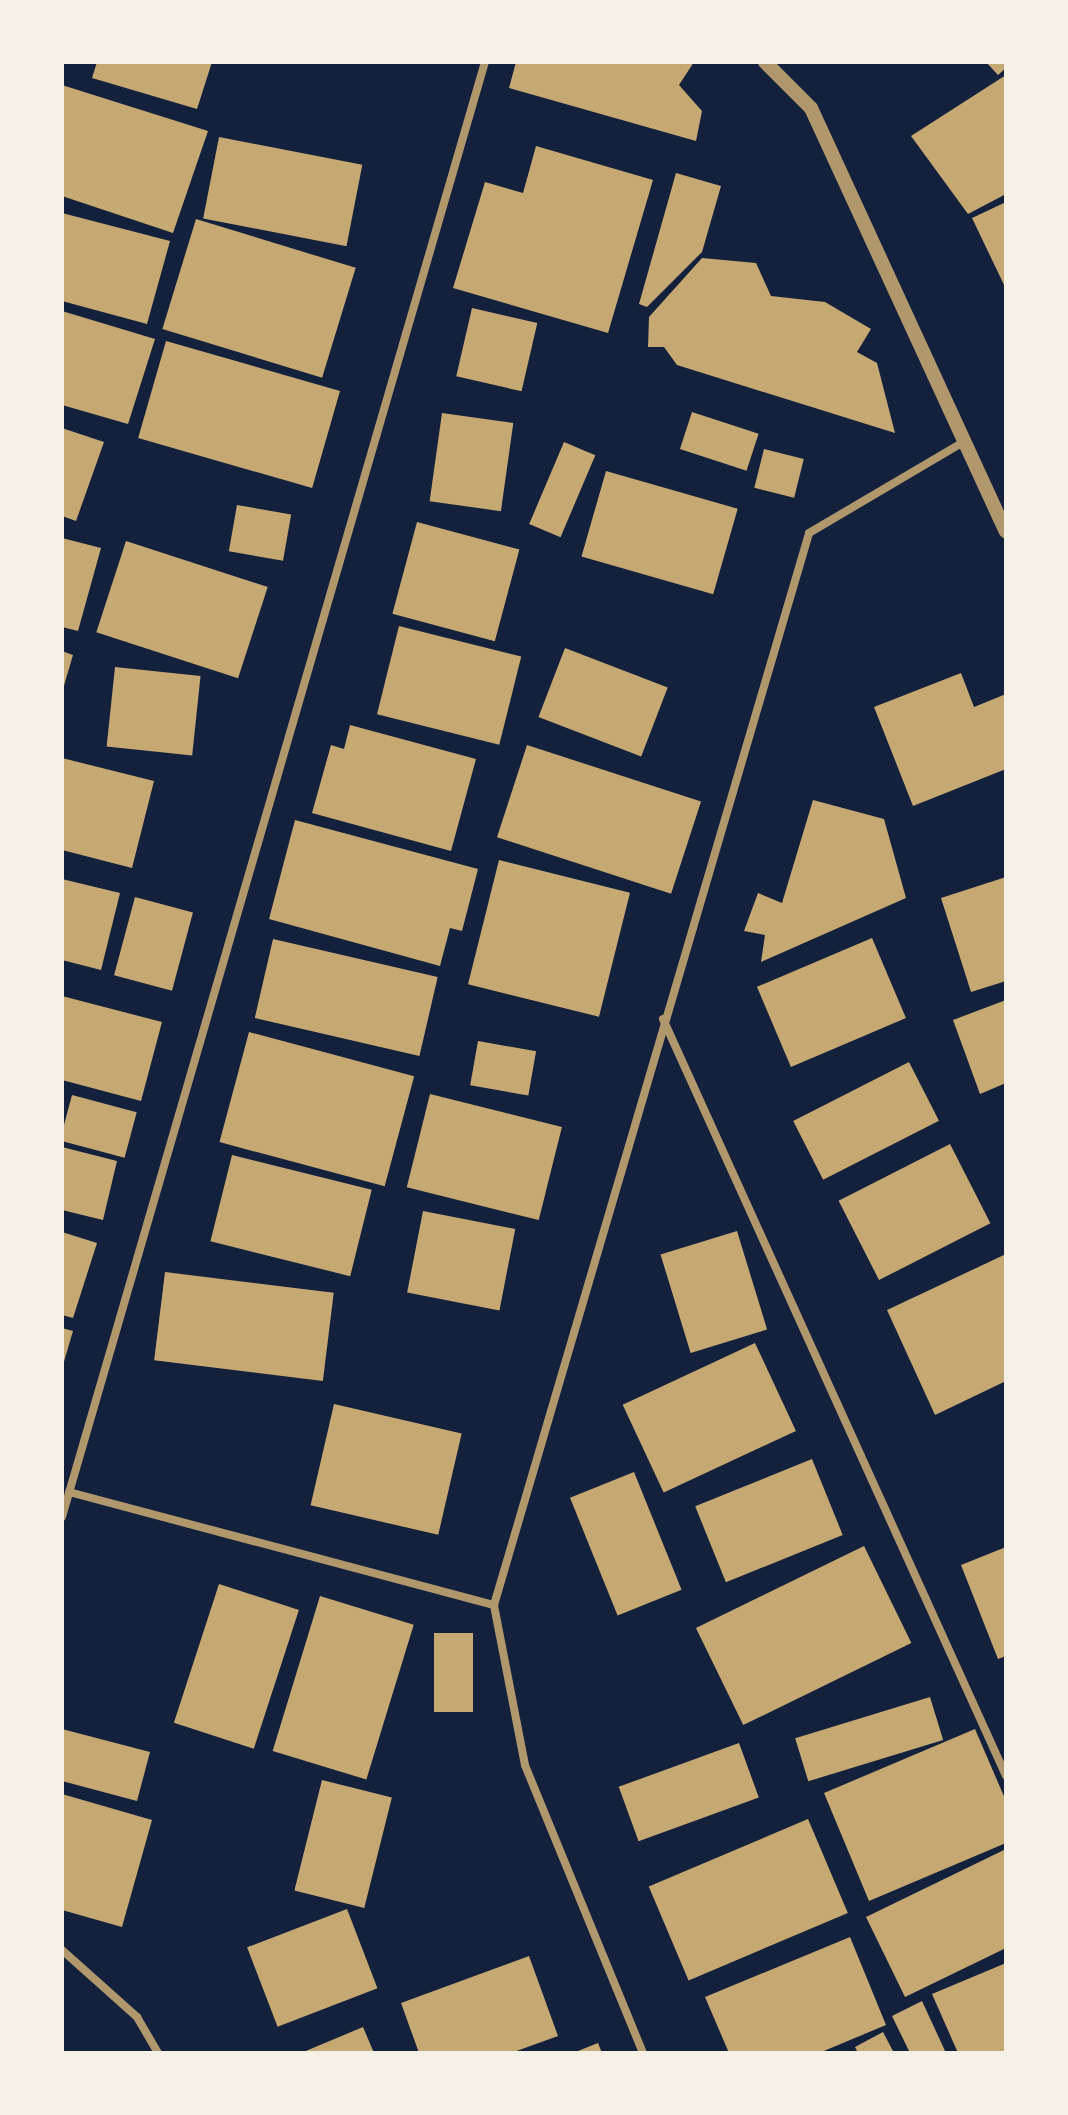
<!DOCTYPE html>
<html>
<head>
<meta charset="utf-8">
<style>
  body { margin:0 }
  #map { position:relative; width:1068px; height:2115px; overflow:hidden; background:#14213d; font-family:"Noto Sans",sans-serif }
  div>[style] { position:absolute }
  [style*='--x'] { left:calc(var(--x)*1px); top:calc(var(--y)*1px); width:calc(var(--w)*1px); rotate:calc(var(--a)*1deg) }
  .building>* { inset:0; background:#c6a872; transform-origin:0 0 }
  .minor>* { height:8px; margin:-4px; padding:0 4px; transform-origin:4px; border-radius:4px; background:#b1986c }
  .tertiary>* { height:14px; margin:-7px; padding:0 7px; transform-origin:7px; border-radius:7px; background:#b1986c }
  span { translate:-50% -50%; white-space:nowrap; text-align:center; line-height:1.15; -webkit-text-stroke:8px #f6f1e7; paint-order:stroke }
  .frame { position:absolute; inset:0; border:64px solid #f6f1e7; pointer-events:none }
</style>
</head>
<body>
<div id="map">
  <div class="building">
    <i style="clip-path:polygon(97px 62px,212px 62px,197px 109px,92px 78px)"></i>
    <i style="clip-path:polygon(516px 62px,694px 62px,679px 85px,702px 111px,696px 141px,509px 88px)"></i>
    <i style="clip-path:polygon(986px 62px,1006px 62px,1006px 68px,998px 75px)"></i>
    <i style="clip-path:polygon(1006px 75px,1006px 194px,968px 214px,911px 136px)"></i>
    <i style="clip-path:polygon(62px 85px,208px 131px,173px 233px,62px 196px)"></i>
    <i style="left:219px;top:137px;width:146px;height:83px;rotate:11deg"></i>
    <i style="clip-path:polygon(536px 146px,653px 180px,608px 333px,453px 288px,485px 182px,523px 193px)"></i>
    <i style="clip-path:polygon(676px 173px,721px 186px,702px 252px,647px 307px,639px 304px)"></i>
    <i style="clip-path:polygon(1006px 202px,1006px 289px,972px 218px)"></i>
    <i style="clip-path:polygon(62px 213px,170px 241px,147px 324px,62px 301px)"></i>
    <i style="left:196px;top:219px;width:167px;height:115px;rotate:17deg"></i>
    <i style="clip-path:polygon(702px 258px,756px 263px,771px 296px,825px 302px,871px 329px,857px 352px,877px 363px,895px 433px,677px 365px,664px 347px,648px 347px,649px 317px)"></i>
    <i style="left:472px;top:308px;width:67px;height:70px;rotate:13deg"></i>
    <i style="clip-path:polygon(62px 311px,155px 339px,128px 424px,62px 405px)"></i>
    <i style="left:166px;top:341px;width:181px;height:101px;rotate:16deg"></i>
    <i style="left:692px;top:412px;width:70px;height:39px;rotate:18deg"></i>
    <i style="left:442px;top:413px;width:72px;height:89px;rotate:8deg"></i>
    <i style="clip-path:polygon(62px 428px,104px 442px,76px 521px,62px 516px)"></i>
    <i style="left:564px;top:442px;width:34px;height:89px;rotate:23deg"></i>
    <i style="left:764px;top:449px;width:41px;height:40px;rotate:14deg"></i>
    <i style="left:606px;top:471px;width:137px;height:89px;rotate:16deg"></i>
    <i style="left:237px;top:505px;width:55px;height:47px;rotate:10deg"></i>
    <i style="left:417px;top:522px;width:106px;height:95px;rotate:15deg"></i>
    <i style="clip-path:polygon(62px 538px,101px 548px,78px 631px,62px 627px)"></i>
    <i style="left:126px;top:541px;width:149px;height:96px;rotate:18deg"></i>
    <i style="left:399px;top:626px;width:126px;height:91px;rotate:14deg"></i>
    <i style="left:565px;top:648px;width:110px;height:74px;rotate:21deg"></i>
    <i style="clip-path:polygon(62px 651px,73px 655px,63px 689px,62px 689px)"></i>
    <i style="left:115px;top:667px;width:86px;height:80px;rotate:6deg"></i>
    <i style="clip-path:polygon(961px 673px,974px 707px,1006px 694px,1006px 769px,913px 806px,874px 707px)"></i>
    <i style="clip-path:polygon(350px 725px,476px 759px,451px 851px,312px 813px,331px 745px,344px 749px)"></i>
    <i style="left:527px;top:745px;width:183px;height:97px;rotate:18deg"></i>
    <i style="clip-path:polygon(62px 758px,154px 781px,132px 868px,62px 850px)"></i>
    <i style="clip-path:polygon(813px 800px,884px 819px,906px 898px,761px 962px,765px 935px,744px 931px,758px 893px,782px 903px)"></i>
    <i style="clip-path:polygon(295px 820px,478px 869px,462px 931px,450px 928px,440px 966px,269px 919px)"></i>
    <i style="left:499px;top:860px;width:135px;height:128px;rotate:14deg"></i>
    <i style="clip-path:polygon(1006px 877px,1006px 981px,971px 992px,941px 898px)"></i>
    <i style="clip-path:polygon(62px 879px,120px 893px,101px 970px,62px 960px)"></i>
    <i style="left:135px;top:897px;width:60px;height:81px;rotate:15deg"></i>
    <i style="left:872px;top:938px;width:87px;height:125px;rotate:67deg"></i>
    <i style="left:273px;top:939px;width:169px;height:81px;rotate:13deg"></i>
    <i style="clip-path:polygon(62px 996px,162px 1022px,141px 1101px,62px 1080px)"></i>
    <i style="clip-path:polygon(1006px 1000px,1006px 1083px,980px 1094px,953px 1020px)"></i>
    <i style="left:249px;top:1032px;width:171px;height:114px;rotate:15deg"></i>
    <i style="left:478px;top:1041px;width:59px;height:45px;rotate:10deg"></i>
    <i style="left:909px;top:1062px;width:66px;height:130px;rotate:63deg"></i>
    <i style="left:430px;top:1094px;width:136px;height:96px;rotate:14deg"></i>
    <i style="left:72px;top:1095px;width:67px;height:47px;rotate:15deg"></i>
    <i style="left:950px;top:1144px;width:89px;height:125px;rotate:63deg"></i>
    <i style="clip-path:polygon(62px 1147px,117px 1161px,103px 1220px,62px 1210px)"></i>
    <i style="left:232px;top:1155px;width:144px;height:89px;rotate:14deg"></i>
    <i style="left:423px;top:1211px;width:94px;height:83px;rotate:11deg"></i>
    <i style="left:737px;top:1231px;width:103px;height:80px;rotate:73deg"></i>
    <i style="clip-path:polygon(62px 1232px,97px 1243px,73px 1318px,62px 1315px)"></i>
    <i style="clip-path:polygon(1006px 1254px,1006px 1381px,935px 1415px,887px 1310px)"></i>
    <i style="left:165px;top:1272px;width:170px;height:89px;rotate:7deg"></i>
    <i style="clip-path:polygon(62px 1328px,73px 1331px,63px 1365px,62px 1365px)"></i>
    <i style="left:755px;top:1343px;width:97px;height:146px;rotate:65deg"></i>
    <i style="left:334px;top:1404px;width:131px;height:104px;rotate:13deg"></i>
    <i style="left:812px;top:1459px;width:82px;height:126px;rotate:68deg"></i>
    <i style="left:634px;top:1472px;width:127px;height:69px;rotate:68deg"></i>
    <i style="left:864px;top:1546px;width:108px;height:187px;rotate:64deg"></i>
    <i style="clip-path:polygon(1006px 1547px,1006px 1656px,998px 1659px,961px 1565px)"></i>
    <i style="left:219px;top:1584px;width:84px;height:146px;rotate:18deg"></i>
    <i style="left:320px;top:1596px;width:98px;height:162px;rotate:17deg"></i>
    <i style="left:434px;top:1633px;width:39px;height:79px"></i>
    <i style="left:930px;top:1697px;width:45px;height:141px;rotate:73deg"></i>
    <i style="clip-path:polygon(62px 1729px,150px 1752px,137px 1801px,62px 1781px)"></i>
    <i style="clip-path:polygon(975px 1729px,1006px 1801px,1006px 1843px,869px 1901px,824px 1793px)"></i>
    <i style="left:739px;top:1743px;width:58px;height:128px;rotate:70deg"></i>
    <i style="left:322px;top:1780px;width:72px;height:114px;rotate:14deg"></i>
    <i style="clip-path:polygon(62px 1794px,152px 1820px,122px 1927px,62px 1910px)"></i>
    <i style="left:808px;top:1819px;width:102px;height:173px;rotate:67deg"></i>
    <i style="clip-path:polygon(1006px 1849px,1006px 1948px,905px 1997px,866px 1917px)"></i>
    <i style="left:347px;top:1909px;width:85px;height:107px;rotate:69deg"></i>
    <i style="clip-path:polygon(850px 1937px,886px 2025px,819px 2053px,729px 2053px,705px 1997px)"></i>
    <i style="clip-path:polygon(529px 1956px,558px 2036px,511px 2053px,419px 2053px,401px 2003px)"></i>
    <i style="clip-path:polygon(1006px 1963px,1006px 2053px,958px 2053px,932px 1994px)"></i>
    <i style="clip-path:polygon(922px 2001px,946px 2053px,910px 2053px,892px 2016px)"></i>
    <i style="clip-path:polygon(363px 2027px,374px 2053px,301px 2053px)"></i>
    <i style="clip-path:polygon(883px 2032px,894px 2053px,858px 2053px,855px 2047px)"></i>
    <i style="clip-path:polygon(598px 2043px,602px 2053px,573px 2053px)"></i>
  </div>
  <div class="minor">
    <i style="--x:663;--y:1019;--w:831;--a:65.62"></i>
    <i style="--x:69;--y:1492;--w:440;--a:14.9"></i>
    <i style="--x:62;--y:1517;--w:1515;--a:-73.79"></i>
    <i style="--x:62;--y:1950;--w:101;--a:41.8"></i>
    <i style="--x:137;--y:2017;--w:42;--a:59.7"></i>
    <i style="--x:643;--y:2053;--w:311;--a:-112.3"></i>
    <i style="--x:525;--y:1765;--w:163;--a:-101"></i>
    <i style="--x:494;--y:1605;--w:1117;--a:-73.62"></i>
    <i style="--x:809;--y:533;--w:181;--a:-30.5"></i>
  </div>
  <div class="tertiary">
    <i style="--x:765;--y:62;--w:65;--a:45"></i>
    <i style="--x:811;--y:108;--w:466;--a:65.3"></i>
  </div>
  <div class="frame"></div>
</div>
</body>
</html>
